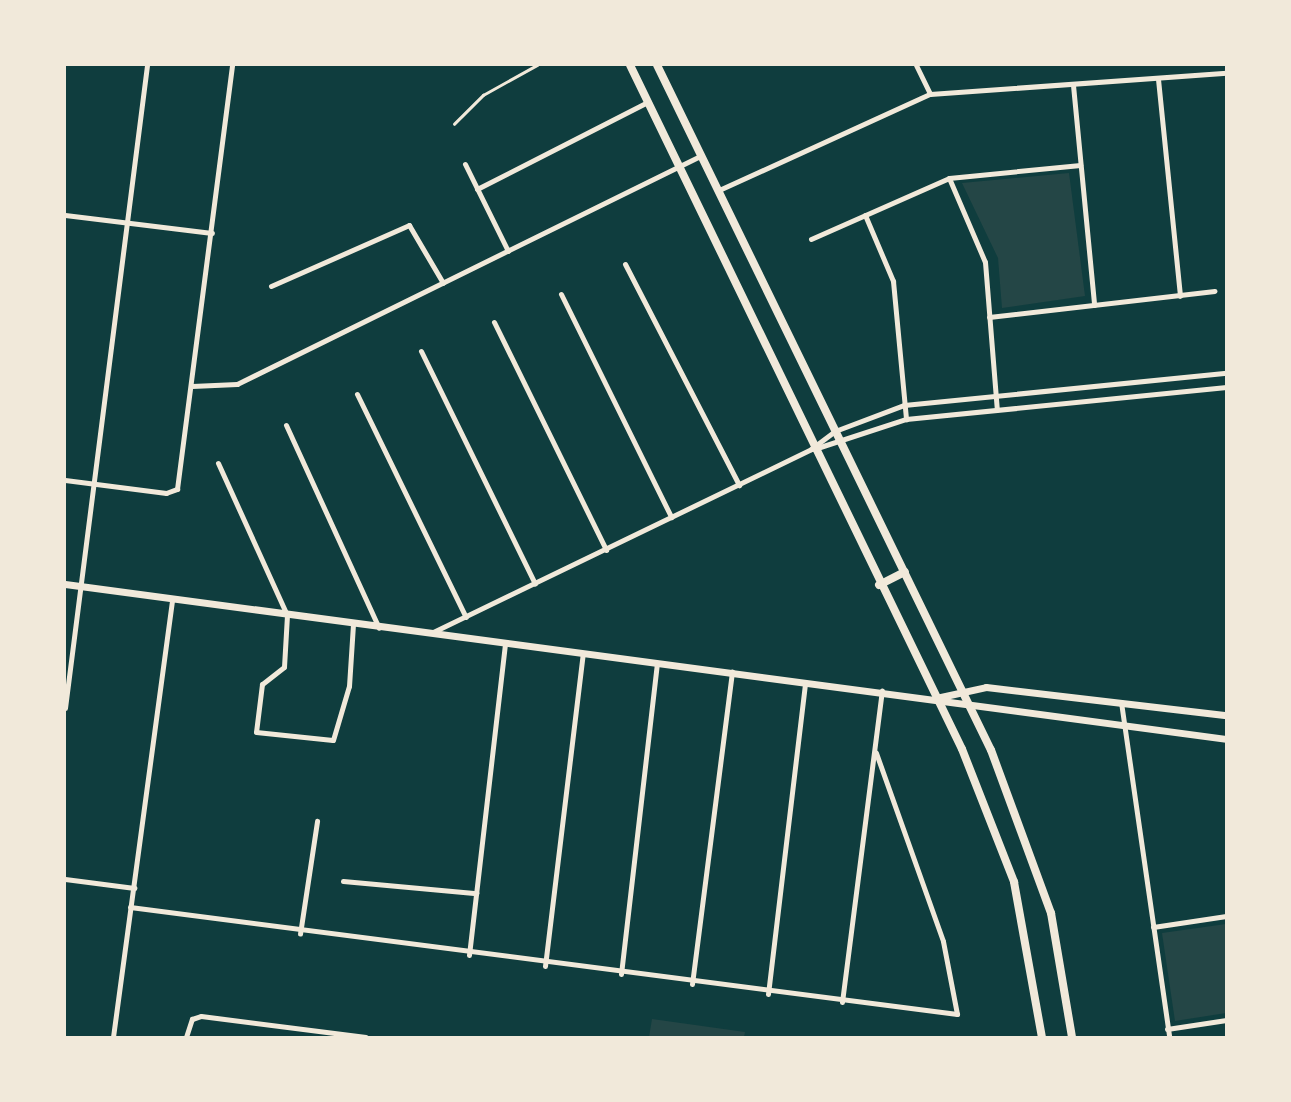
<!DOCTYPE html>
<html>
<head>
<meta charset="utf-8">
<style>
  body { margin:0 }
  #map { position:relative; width:1291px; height:1102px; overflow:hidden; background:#0f3d3e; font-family:Ubuntu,sans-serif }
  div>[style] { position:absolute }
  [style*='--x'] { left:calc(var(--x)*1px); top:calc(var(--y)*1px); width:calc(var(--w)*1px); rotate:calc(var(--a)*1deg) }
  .green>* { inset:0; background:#244646 }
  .service>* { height:2.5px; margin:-1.25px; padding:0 1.25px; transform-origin:1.25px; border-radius:1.25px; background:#f1e9da }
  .pedestrian>* { height:4.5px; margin:-2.25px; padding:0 2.25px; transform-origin:2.25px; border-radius:2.25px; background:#f1e9da }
  .minor>* { height:5px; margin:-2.5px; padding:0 2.5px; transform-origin:2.5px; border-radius:2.5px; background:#f1e9da }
  .tertiary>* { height:7px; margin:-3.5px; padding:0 3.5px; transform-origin:3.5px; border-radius:3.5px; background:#f1e9da }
  .secondary>* { height:8px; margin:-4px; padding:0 4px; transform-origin:4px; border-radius:4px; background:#f1e9da }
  span { translate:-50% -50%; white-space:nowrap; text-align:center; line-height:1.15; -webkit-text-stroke:7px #f1e9da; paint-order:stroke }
  .frame { position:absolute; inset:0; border:66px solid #f1e9da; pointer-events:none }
</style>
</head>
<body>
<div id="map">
  <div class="green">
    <i style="clip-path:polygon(1069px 173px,1085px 296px,1002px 308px,998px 258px,962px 183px)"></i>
    <i style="clip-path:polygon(1226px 924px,1226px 1013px,1175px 1021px,1162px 933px)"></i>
    <i style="clip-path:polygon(652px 1019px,745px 1032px,744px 1037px,649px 1037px)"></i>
  </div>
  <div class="service">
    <i style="--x:454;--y:124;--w:41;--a:-45"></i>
    <i style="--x:483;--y:95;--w:62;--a:-29.1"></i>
  </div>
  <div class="pedestrian">
    <i style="--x:300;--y:934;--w:114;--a:-81.4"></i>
  </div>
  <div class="minor">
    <i style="--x:916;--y:65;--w:32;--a:64"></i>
    <i style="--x:1158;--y:79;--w:218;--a:84.2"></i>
    <i style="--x:1073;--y:85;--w:221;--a:84.5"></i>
    <i style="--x:465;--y:164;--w:97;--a:63.7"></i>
    <i style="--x:949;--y:178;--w:91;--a:66.8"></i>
    <i style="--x:985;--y:262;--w:148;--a:85.4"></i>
    <i style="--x:477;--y:189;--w:192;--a:-27"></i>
    <i style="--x:719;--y:190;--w:232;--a:-24.5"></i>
    <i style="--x:930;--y:94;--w:297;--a:-4.1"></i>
    <i style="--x:65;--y:215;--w:148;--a:7"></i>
    <i style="--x:865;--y:215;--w:72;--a:67"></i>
    <i style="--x:893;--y:281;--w:139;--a:84.6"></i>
    <i style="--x:811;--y:239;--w:151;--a:-23.8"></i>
    <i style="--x:949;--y:178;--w:132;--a:-5.7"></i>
    <i style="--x:625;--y:264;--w:249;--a:62.7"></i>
    <i style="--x:271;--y:286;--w:151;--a:-23.8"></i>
    <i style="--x:409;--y:225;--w:67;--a:59.6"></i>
    <i style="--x:561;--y:294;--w:249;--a:63.7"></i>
    <i style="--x:989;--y:317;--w:227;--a:-6.6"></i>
    <i style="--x:494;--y:322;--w:254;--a:63.8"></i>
    <i style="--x:421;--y:351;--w:259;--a:63.9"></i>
    <i style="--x:192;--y:386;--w:45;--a:-2.5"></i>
    <i style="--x:237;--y:384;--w:518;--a:-26.22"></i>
    <i style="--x:357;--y:394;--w:248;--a:64"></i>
    <i style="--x:286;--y:425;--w:223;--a:65.4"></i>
    <i style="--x:814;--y:449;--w:97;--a:-18.1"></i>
    <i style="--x:906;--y:419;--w:322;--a:-5.7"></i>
    <i style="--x:218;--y:463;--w:167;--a:65.6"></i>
    <i style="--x:287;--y:615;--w:52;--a:93.3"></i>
    <i style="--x:284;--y:667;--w:28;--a:142"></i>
    <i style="--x:262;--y:684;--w:48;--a:97.1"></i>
    <i style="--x:256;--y:732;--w:77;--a:5.9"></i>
    <i style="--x:333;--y:740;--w:56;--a:-73.5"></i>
    <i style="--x:349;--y:686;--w:62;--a:-86.3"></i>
    <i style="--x:65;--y:480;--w:102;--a:7.3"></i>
    <i style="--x:166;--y:493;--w:12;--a:-20"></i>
    <i style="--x:177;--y:489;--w:428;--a:-82.6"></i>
    <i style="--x:431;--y:633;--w:422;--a:-25.8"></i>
    <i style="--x:811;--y:449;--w:30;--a:-37"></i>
    <i style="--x:835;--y:431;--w:74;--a:-20.6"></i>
    <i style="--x:904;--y:405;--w:324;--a:-5.7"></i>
    <i style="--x:1121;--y:702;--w:338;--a:81.8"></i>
    <i style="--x:65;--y:708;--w:648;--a:-82.73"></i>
    <i style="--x:65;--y:879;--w:70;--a:7.4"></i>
    <i style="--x:343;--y:881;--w:134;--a:5.2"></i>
    <i style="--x:130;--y:907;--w:834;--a:7.37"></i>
    <i style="--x:957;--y:1014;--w:74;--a:-100.9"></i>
    <i style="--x:943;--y:941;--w:200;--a:-109.6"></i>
    <i style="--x:1153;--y:927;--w:74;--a:-8.6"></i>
    <i style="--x:469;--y:955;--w:313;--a:-83.4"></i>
    <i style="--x:545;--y:966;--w:314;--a:-83.1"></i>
    <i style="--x:621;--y:974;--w:313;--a:-83.4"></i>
    <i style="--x:692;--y:984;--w:315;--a:-82.7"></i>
    <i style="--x:768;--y:994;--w:314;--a:-83.2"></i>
    <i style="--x:842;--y:1002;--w:314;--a:-82.7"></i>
    <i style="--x:1167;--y:1029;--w:60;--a:-8.7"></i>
    <i style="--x:113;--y:1037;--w:442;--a:-82.3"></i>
    <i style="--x:186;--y:1037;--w:19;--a:-72"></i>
    <i style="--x:192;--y:1019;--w:9;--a:-18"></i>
    <i style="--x:201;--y:1016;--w:166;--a:7.3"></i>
  </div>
  <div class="tertiary">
    <i style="--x:65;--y:584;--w:1171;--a:7.6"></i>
    <i style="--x:936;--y:698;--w:51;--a:-12.4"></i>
    <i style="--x:986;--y:687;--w:242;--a:6.7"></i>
  </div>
  <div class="secondary">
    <i style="--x:630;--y:65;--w:760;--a:64.11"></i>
    <i style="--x:962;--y:749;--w:143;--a:68.6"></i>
    <i style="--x:1014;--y:882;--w:158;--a:79.8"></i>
    <i style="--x:657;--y:65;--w:762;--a:64.01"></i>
    <i style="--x:991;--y:750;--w:174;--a:69.8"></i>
    <i style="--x:1051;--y:913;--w:126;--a:80.4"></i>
    <i style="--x:879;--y:585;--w:29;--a:-27"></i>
  </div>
  <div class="frame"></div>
</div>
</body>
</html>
